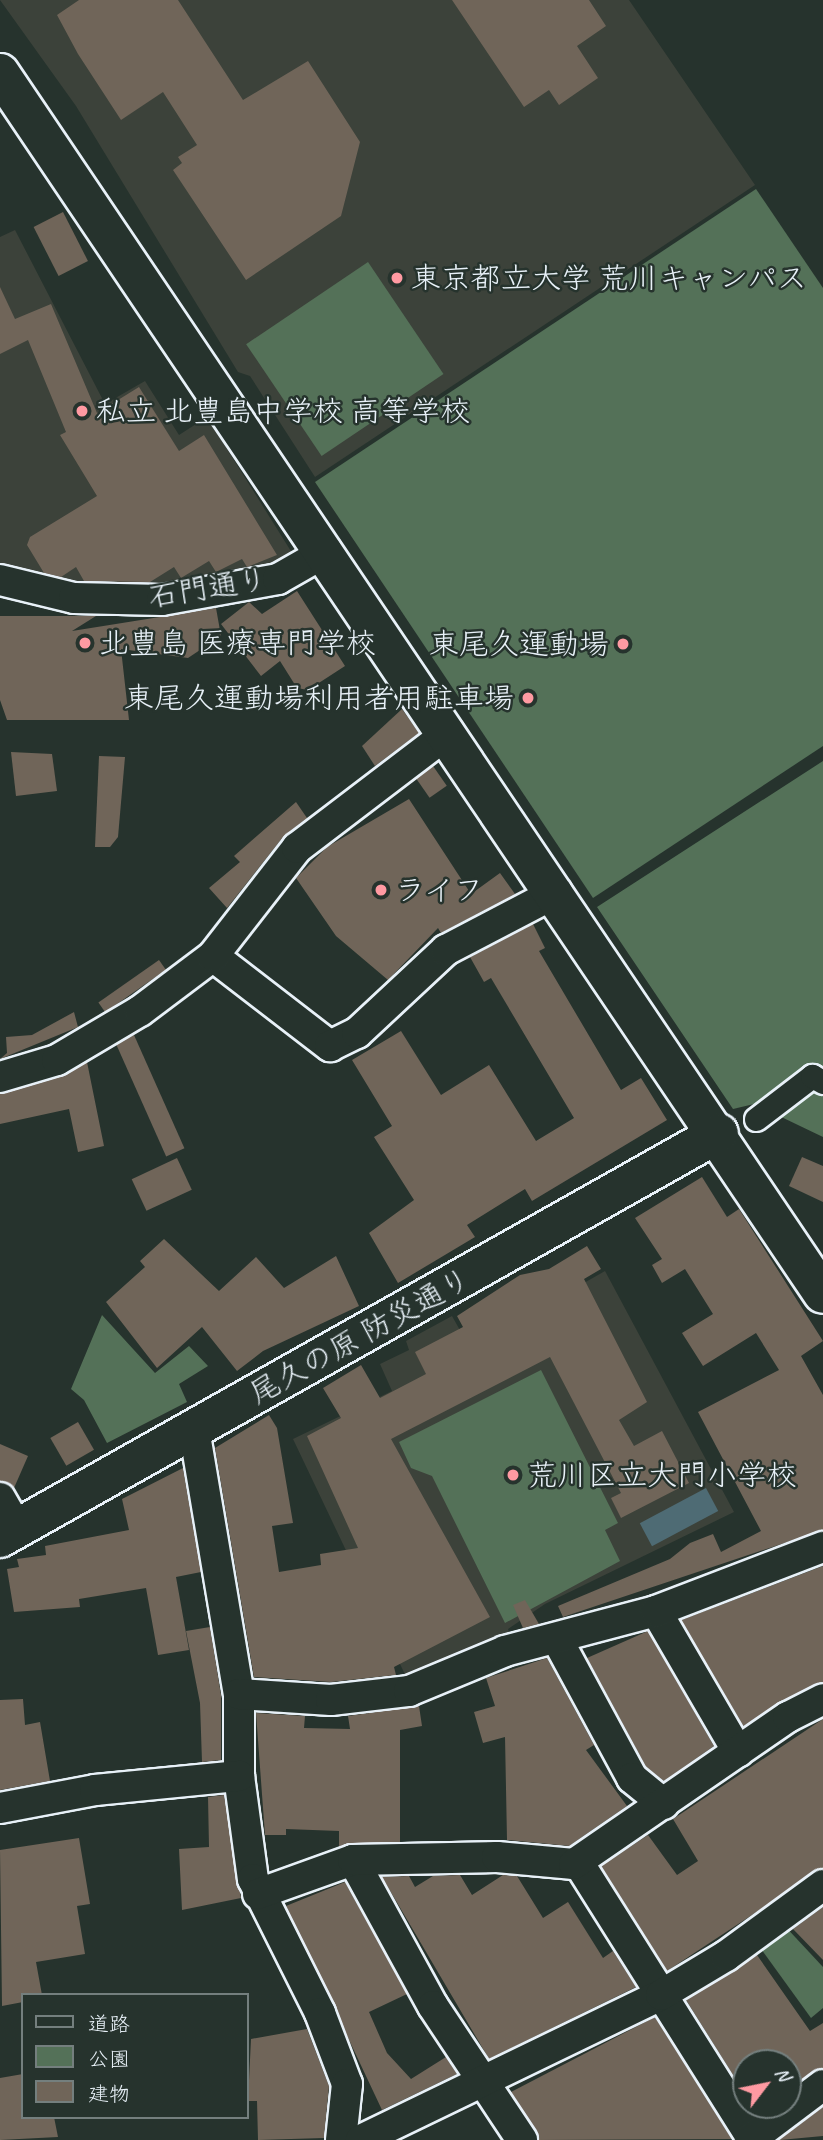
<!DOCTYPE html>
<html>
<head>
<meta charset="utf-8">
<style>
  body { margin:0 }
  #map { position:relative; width:823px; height:2140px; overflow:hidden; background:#26332d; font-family:Caveat,"Klee One",sans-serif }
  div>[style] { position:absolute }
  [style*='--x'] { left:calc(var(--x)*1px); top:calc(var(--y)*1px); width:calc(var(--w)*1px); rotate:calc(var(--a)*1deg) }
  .built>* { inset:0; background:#3c423a }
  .green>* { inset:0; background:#547158; transform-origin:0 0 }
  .water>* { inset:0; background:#4e6b74; transform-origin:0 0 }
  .building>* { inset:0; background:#706559; transform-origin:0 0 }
  .roads { filter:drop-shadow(2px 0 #e8f1f8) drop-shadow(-2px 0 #e8f1f8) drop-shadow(0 2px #e8f1f8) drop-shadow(0 -2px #e8f1f8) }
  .pedestrian>* { height:23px; margin:-11.5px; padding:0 11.5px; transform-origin:11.5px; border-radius:11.5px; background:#26332d }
  .minor>* { height:30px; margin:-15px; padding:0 15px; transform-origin:15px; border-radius:15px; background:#26332d }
  .tertiary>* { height:38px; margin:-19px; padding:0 19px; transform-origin:19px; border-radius:19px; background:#26332d }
  .dots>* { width:19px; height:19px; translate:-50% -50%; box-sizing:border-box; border:4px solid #26332d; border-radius:50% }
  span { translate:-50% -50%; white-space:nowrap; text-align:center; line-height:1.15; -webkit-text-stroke:5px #26332d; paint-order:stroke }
  .poi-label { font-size:30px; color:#e8f1f8 }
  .left { translate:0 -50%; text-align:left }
  .right { translate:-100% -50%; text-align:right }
  .street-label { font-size:30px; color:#e8f1f8 }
  .legend { position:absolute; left:21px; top:1993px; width:228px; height:126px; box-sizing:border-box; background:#26332d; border:2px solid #747f7e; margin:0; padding:9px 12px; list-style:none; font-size:21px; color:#e8f1f8 }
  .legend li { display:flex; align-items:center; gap:14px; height:35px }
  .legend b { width:35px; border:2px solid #747f7e }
  .north { position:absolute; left:732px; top:2049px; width:70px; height:70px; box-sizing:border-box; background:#26332d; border:2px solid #747f7e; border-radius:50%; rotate:58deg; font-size:19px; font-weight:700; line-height:28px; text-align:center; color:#e8f1f8 }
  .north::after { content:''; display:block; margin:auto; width:24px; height:32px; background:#ff9aa2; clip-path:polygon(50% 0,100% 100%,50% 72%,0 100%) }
</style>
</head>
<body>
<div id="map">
  <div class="built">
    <i style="clip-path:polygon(0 0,629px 0,755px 185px,315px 477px,250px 376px,238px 372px,76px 106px)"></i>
    <i style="clip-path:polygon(15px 230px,105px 404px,145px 381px,179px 435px,207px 417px,294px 556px,258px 578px,160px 595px,70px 591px,0 571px,0 237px)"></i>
    <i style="clip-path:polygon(605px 1271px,734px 1512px,545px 1604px,508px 1629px,512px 1640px,410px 1685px,293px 1439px,392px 1391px,380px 1364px,409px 1350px,406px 1341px,452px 1316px,470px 1348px)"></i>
  </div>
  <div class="green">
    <i style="clip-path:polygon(756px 189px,823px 288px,823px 746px,593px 898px,315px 482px)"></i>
    <i style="left:368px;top:262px;width:135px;height:147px;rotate:56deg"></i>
    <i style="clip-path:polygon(823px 761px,823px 1137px,754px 1104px,733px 1109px,597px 907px)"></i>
    <i style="clip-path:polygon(102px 1315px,155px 1373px,189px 1346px,208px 1366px,179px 1384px,187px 1402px,107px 1443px,84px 1400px,71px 1389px)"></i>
    <i style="clip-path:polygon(541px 1370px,618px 1523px,605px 1530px,620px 1561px,505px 1623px,432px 1476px,411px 1468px,399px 1442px)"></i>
    <i style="clip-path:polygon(782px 1923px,823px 1967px,823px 2008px,811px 2018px,756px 1942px)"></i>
  </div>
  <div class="water">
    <i style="left:706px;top:1488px;width:26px;height:75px;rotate:62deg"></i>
  </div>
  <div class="building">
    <i style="clip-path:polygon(79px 0,178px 0,243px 100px,308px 61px,360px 142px,341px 216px,246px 280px,173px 170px,182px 163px,178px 157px,197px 145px,163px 92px,121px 120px,78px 54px,57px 15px)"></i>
    <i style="clip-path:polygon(452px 0,589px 0,606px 26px,577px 46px,598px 78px,559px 105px,549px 90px,524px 107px)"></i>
    <i style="left:63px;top:212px;width:55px;height:33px;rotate:63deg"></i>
    <i style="clip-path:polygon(0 287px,15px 319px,51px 304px,97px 413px,139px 387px,179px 451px,204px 435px,277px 555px,247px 567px,242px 559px,216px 572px,209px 561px,181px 578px,174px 567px,150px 582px,84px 581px,76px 567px,61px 577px,44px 573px,27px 545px,30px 537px,97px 496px,60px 435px,66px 432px,28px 340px,0 354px)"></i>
    <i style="clip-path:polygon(297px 591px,345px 666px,308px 690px,297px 688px,280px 661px,261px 676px,221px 624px,249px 602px,262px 614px)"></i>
    <i style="clip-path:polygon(216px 608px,221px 636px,188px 658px,121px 649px,129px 720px,7px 720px,0 700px,0 616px,96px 616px,72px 631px)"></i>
    <i style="clip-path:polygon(402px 709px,419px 733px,375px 766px,362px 746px)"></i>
    <i style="clip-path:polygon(11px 752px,52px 754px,57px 791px,16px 796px)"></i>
    <i style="clip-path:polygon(99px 756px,125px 757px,118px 837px,110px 847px,95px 847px)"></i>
    <i style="left:433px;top:766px;width:24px;height:21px;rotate:55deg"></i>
    <i style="clip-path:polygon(409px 799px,471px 894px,500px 873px,515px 894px,441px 933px,438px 928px,388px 980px,336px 936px,296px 878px,327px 847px)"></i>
    <i style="clip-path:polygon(296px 802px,307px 818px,283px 837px,227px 908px,209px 888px,240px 862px,234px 856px)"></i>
    <i style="clip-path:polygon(533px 924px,545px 948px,539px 951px,621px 1090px,641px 1078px,667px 1120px,532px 1201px,525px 1189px,467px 1225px,475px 1237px,398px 1283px,369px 1233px,414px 1200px,374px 1137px,392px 1126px,352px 1060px,401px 1031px,441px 1095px,489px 1065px,536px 1141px,574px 1118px,491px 978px,484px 982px,470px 957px)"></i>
    <i style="left:159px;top:960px;width:12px;height:74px;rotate:55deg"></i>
    <i style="clip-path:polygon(74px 1012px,78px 1027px,0 1059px,7px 1053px,6px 1037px,32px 1035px)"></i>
    <i style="left:134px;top:1035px;width:124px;height:20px;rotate:66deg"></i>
    <i style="clip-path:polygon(87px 1062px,104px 1146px,78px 1152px,69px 1109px,0 1124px,0 1094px)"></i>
    <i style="clip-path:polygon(802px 1157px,823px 1166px,823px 1202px,789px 1186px)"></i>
    <i style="left:177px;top:1158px;width:35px;height:50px;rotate:65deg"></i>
    <i style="clip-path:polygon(702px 1177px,727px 1217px,739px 1209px,823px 1341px,801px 1356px,823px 1395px,823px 1530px,563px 1617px,558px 1606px,670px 1559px,690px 1543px,713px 1534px,721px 1552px,761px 1531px,698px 1412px,779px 1370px,756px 1333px,703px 1366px,682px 1333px,713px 1314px,685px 1269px,662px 1283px,652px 1265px,662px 1259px,635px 1218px)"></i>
    <i style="clip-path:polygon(164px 1239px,219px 1291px,256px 1257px,284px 1288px,336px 1256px,359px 1306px,263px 1351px,237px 1371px,202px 1327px,157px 1368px,106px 1302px,145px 1267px,140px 1261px)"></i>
    <i style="clip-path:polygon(587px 1246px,601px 1269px,584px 1279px,647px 1402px,619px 1420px,634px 1446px,662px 1431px,689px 1483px,621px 1518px,611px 1498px,621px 1493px,550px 1357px,391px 1439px,490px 1617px,394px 1667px,396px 1675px,331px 1682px,254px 1677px,215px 1448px,269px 1415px,277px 1428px,293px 1523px,272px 1526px,279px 1572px,321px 1565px,320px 1554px,358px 1548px,307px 1436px,341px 1418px,323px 1388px,361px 1365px,380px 1398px,426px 1374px,415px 1352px,463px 1327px,457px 1316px,520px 1275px,549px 1269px)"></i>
    <i style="left:78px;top:1422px;width:32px;height:32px;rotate:60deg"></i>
    <i style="clip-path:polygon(0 1444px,28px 1456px,14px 1488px,0 1481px)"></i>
    <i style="clip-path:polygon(183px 1468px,201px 1572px,176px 1577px,189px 1650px,158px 1655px,146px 1588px,79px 1599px,80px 1607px,14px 1612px,7px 1569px,19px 1567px,17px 1559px,46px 1555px,45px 1546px,129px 1530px,122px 1499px)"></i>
    <i style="clip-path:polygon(823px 1566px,823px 1682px,743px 1726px,681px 1620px)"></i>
    <i style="clip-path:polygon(525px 1600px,539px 1624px,523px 1628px,513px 1605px)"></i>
    <i style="clip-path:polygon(210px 1627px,221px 1695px,221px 1760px,202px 1762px,200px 1703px,186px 1631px)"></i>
    <i style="clip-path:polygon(648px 1631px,714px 1746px,664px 1781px,646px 1767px,587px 1658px)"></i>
    <i style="clip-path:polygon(547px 1658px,594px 1745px,586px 1750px,627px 1806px,569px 1846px,507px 1840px,505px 1737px,483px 1743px,474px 1712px,495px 1706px,486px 1678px)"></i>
    <i style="clip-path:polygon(23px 1699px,25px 1725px,40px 1722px,50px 1781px,0 1790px,0 1700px)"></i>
    <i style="clip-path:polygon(419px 1706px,422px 1726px,400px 1730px,400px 1842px,339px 1846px,339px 1831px,286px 1829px,286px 1835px,265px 1835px,256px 1713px,305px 1716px,304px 1728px,350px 1729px,348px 1716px)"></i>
    <i style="clip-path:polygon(823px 1719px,823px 1868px,667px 1971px,601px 1866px,648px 1835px,677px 1875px,698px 1861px,673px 1819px)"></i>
    <i style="clip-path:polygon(224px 1795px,241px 1898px,182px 1910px,179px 1849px,209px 1847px,208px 1797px)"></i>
    <i style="clip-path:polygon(79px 1838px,90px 1904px,77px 1906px,85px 1954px,36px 1962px,42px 1995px,23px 1995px,23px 2002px,2px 2006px,0 1850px)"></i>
    <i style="clip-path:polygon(460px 1875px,472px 1895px,503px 1875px,517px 1876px,543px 1918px,568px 1902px,603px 1958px,613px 1951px,636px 1987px,489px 2059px,382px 1877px,409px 1876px,415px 1887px,433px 1876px)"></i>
    <i style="clip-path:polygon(345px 1882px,407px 1994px,369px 2012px,387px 2053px,411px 2079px,446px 2057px,457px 2074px,382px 2110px,286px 1906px)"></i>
    <i style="clip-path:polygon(823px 1907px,823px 1960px,793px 1929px)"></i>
    <i style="clip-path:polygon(757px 1955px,810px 2031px,823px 2023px,823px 2068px,788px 2089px,788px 2063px,746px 2063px,746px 2096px,686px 2000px)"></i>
    <i style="clip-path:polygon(655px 2017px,732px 2139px,539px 2140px,511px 2092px)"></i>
    <i style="clip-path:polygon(307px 2029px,329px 2086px,324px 2138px,258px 2140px,257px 2101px,248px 2101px,251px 2039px)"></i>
    <i style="clip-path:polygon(23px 2074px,23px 2117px,54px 2117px,58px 2137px,0 2140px,0 2078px)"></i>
    <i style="clip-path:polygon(823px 2107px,823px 2136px,780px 2140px,780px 2139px)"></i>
  </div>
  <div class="roads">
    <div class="pedestrian">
      <i style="--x:756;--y:1119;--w:71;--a:-37.5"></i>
      <i style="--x:812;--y:1076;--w:13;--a:29"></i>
    </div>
    <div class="minor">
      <i style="--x:0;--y:580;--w:76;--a:13.7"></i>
      <i style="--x:74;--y:598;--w:88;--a:1.3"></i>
      <i style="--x:162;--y:600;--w:118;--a:-10.3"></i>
      <i style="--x:278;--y:579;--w:56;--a:-29.7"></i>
      <i style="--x:213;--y:956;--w:148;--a:37.6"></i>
      <i style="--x:330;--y:1046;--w:30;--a:-26"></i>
      <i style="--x:357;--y:1033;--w:122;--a:-43"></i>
      <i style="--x:446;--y:950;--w:125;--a:-27.6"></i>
      <i style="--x:0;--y:1077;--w:59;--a:-16.6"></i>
      <i style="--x:57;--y:1060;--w:96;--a:-30.6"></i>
      <i style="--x:140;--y:1011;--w:91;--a:-37"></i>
      <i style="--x:213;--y:956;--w:137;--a:-52.1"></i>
      <i style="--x:297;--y:848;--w:191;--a:-37.3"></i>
      <i style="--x:194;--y:1429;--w:269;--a:80.4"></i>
      <i style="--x:239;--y:1694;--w:82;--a:90"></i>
      <i style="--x:239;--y:1776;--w:104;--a:82.3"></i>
      <i style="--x:253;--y:1879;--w:150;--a:63.4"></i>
      <i style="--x:320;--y:2013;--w:76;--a:69.2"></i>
      <i style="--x:347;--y:2084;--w:56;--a:96.1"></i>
      <i style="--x:0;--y:1498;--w:36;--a:60"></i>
      <i style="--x:656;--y:1611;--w:163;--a:59.8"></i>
      <i style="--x:558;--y:1641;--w:156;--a:61.6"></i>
      <i style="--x:632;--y:1778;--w:41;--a:39.1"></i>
      <i style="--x:239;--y:1694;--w:92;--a:3.7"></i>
      <i style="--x:331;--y:1700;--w:79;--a:-6.6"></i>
      <i style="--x:409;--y:1691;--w:104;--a:-22.6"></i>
      <i style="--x:505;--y:1651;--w:156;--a:-14.8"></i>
      <i style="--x:656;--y:1611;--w:179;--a:-21"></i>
      <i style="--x:0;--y:1808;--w:97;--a:-10.7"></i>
      <i style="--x:95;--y:1790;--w:145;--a:-5.6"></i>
      <i style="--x:353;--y:1860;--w:166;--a:61.3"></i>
      <i style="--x:433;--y:2006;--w:161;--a:56.4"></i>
      <i style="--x:578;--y:1862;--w:328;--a:57.8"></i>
      <i style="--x:258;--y:1894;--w:101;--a:-19.7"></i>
      <i style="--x:353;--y:1860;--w:144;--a:-1.2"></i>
      <i style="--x:497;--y:1857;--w:77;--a:5.2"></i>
      <i style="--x:574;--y:1864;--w:260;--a:-34.5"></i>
      <i style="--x:788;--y:1717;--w:39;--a:-27"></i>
      <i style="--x:361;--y:2140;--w:333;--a:-25.8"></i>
      <i style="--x:661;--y:1995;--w:76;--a:-31"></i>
      <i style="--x:726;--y:1956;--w:120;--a:-36.2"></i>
      <i style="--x:750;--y:2140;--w:91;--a:-37"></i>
    </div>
    <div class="tertiary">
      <i style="--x:0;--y:73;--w:1472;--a:56.02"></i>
      <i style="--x:0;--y:1538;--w:825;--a:-29.39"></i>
    </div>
  </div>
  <div class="dots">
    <i style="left:397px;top:278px;background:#ff9aa2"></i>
    <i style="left:82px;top:411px;background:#ff9aa2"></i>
    <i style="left:85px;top:643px;background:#ff9aa2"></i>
    <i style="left:623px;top:644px;background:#ff9aa2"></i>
    <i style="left:528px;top:698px;background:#ff9aa2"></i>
    <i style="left:381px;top:890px;background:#ff9aa2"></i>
    <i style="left:513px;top:1475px;background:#ff9aa2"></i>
  </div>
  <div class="poi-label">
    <span class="left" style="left:411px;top:278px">東京都立大学 荒川キャンパス</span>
    <span class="left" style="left:96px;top:411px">私立 北豊島中学校 高等学校</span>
    <span class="left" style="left:99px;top:643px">北豊島 医療専門学校</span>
    <span class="right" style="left:609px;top:644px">東尾久運動場</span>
    <span class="right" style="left:514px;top:698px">東尾久運動場利用者用駐車場</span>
    <span class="left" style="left:395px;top:890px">ライフ</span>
    <span class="left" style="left:527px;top:1475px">荒川区立大門小学校</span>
  </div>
  <div class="street-label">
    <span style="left:208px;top:588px;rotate:-9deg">石門通り</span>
    <span style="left:360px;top:1336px;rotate:-29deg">尾久の原 防災通り</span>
  </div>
  <ul class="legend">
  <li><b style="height:9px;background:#26332d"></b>道路</li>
  <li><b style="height:19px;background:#547158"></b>公園</li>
  <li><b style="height:19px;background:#706559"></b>建物</li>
  </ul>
  <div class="north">N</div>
</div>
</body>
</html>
